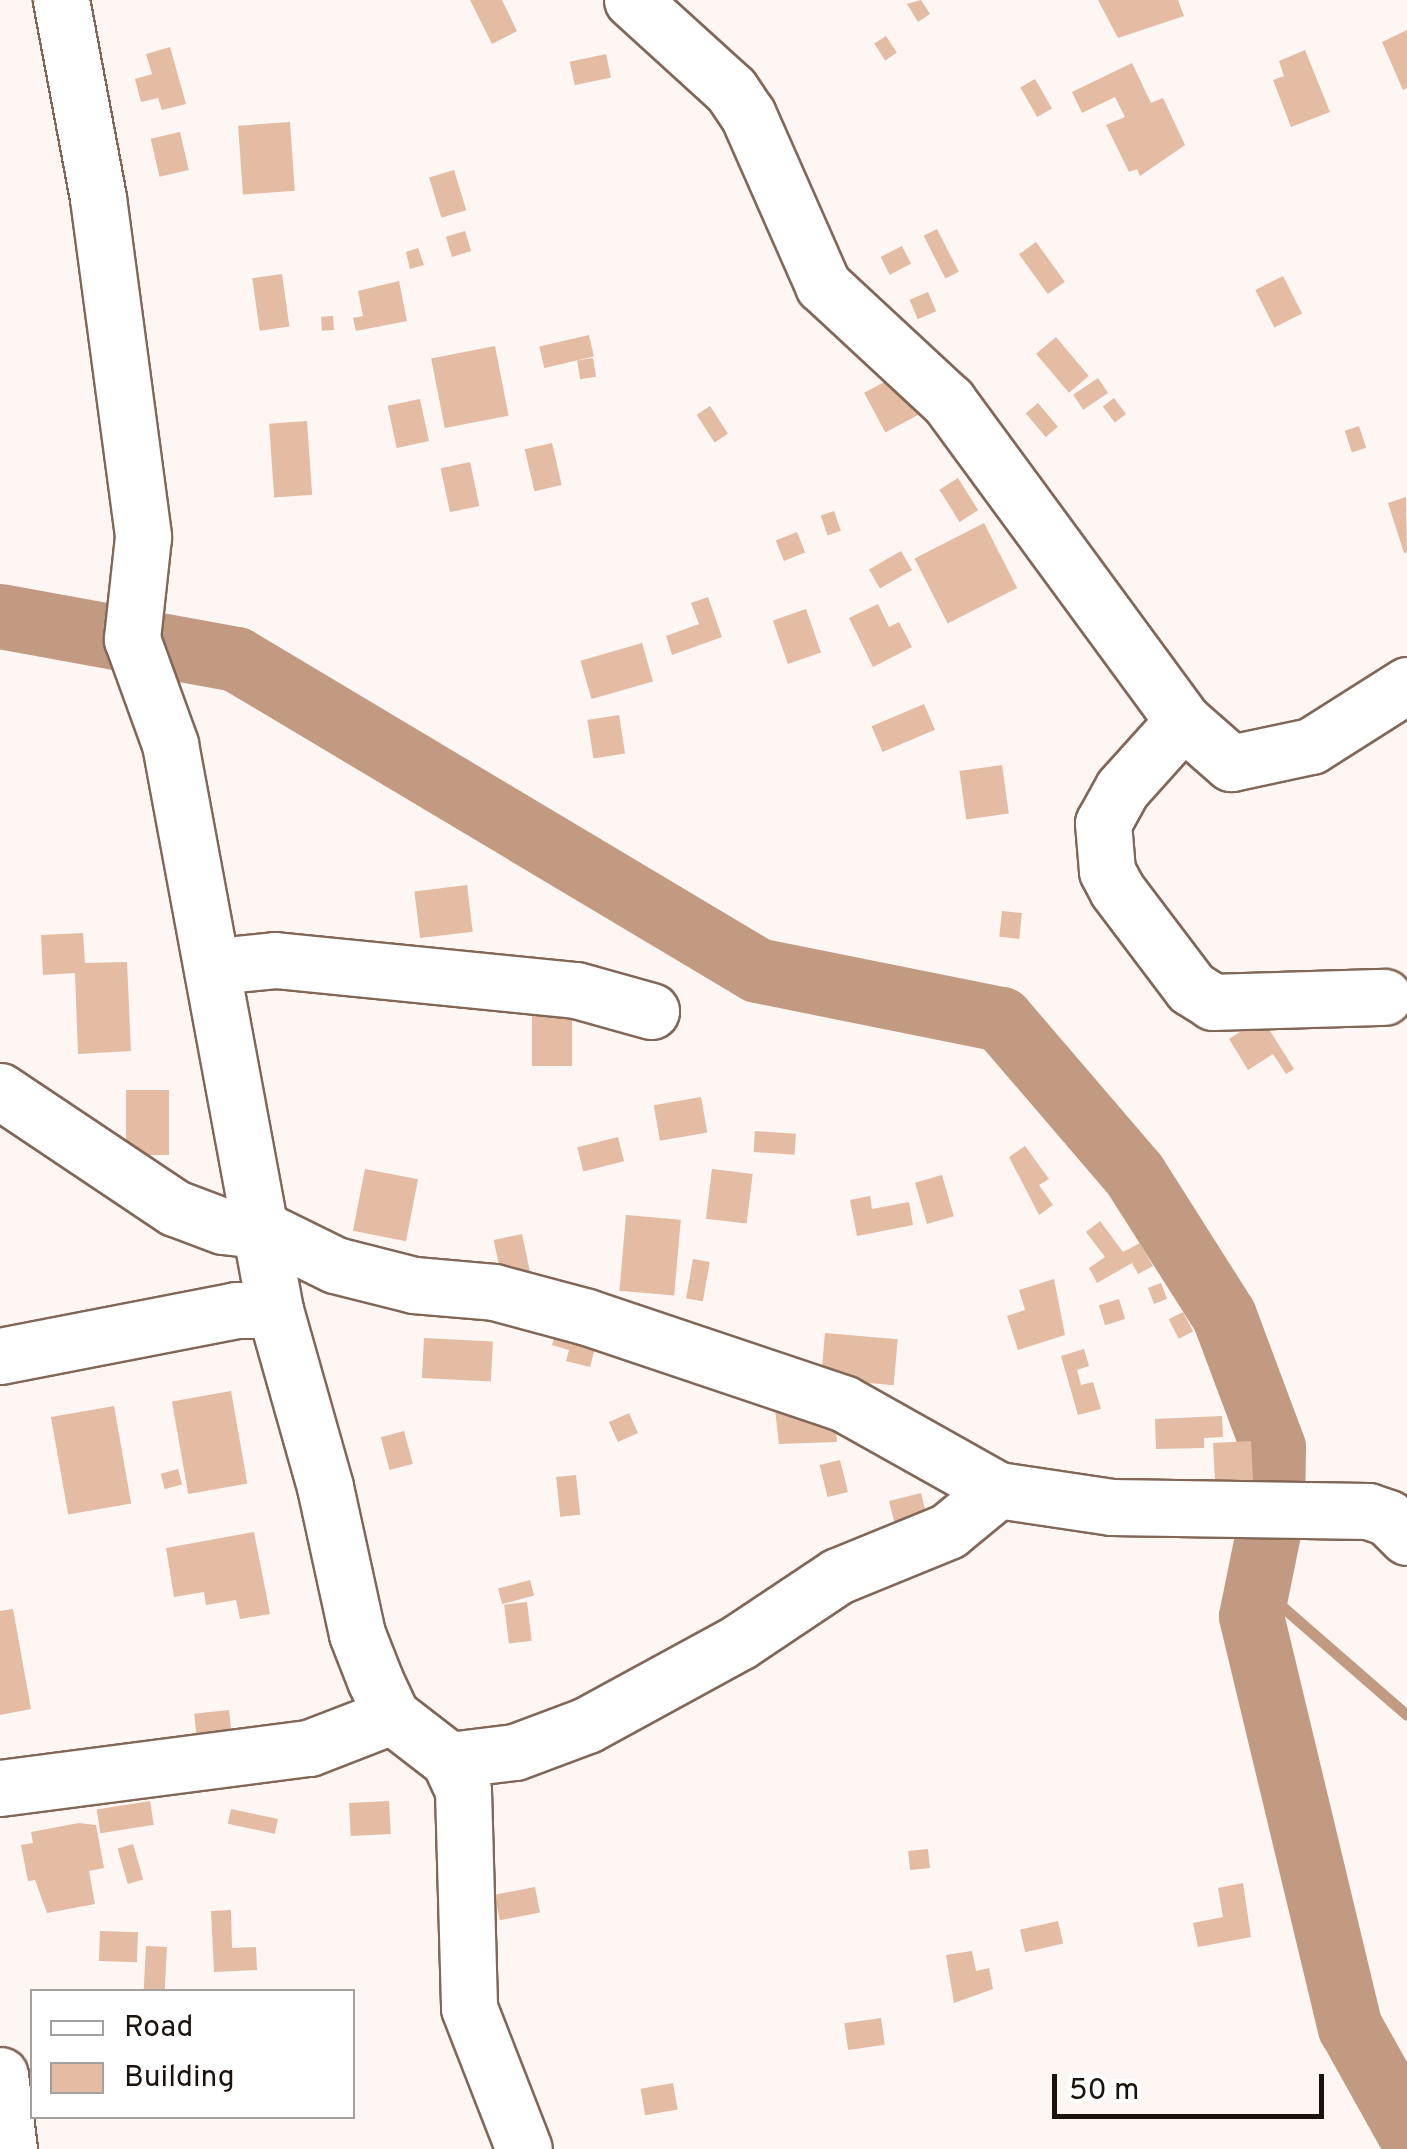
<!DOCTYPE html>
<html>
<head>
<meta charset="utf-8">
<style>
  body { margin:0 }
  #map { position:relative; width:1407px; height:2149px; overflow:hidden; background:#fdf6f3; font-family:Overpass,sans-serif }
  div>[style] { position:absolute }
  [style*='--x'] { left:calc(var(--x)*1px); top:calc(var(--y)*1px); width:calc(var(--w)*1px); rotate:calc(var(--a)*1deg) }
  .stream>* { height:11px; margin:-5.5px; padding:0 5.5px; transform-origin:5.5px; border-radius:5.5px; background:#c29a82 }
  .river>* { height:65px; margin:-32.5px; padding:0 32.5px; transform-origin:32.5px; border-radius:32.5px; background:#c29a82 }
  .building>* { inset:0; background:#e4bba3; transform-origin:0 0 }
  .roads { filter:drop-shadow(2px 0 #826757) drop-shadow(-2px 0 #826757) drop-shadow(0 2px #826757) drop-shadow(0 -2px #826757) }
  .minor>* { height:55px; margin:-27.5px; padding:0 27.5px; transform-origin:27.5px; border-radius:27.5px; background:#fff }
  span { translate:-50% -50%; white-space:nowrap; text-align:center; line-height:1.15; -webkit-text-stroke:10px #fff; paint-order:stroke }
  .legend { position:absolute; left:30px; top:1989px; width:325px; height:130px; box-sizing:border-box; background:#fff; border:2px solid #a4a09d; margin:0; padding:12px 18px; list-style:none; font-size:30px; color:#1c110b }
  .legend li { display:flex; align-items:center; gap:20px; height:50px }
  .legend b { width:50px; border:2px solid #a4a09d }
  .scale { position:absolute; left:1052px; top:2074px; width:272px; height:45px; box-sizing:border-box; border:5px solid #1c110b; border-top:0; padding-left:12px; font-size:30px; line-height:35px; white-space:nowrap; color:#1c110b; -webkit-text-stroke:8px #fff; paint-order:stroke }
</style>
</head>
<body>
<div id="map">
  <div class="stream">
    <i style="--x:1255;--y:1583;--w:201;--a:41"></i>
  </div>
  <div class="river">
    <i style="--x:0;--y:616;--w:240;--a:10.3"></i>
    <i style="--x:236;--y:659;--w:607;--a:30.83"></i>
    <i style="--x:757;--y:970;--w:249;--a:11.4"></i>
    <i style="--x:1001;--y:1019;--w:204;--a:49.4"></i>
    <i style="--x:1134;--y:1174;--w:168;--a:57.6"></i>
    <i style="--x:1224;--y:1316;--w:140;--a:69.5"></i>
    <i style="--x:1273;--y:1447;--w:66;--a:90.9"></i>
    <i style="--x:1272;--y:1513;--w:105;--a:101.5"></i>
    <i style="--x:1251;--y:1616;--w:423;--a:76.5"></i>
    <i style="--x:1350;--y:2027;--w:117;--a:60.8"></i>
  </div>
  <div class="building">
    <i style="clip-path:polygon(470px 0,502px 0,517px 31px,492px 44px)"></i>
    <i style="clip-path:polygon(921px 0,930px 14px,918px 22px,907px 4px)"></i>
    <i style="clip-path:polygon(1098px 0,1178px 0,1184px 16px,1118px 38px)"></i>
    <i style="clip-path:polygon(1407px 30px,1407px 88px,1403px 90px,1382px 42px)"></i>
    <i style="left:886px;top:36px;width:20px;height:14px;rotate:57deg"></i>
    <i style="clip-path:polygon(170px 47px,186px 104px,162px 110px,158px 98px,141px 102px,135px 79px,152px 74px,146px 54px)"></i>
    <i style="clip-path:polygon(1305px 50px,1330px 112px,1291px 127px,1273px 80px,1284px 76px,1279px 61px)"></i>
    <i style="left:606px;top:54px;width:24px;height:37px;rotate:78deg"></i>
    <i style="clip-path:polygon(1132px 63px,1151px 103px,1163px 98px,1185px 145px,1140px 176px,1137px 169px,1129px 172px,1106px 125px,1125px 117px,1115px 97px,1082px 113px,1072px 92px)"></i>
    <i style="left:1035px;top:79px;width:34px;height:17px;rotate:60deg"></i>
    <i style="left:290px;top:122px;width:69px;height:52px;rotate:86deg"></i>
    <i style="left:180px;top:132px;width:39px;height:30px;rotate:77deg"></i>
    <i style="left:454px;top:170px;width:42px;height:26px;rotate:73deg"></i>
    <i style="left:937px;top:229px;width:48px;height:15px;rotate:63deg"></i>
    <i style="left:465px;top:231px;width:21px;height:20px;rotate:73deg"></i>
    <i style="left:1036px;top:242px;width:49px;height:21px;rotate:54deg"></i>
    <i style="left:902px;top:246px;width:20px;height:24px;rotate:63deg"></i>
    <i style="clip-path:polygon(418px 248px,424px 265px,410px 269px,406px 252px)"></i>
    <i style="left:282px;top:274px;width:53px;height:30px;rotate:82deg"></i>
    <i style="left:1283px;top:276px;width:42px;height:31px;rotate:63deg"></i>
    <i style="clip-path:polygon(399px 281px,407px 321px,356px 331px,353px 318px,363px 316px,358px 291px)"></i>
    <i style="left:928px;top:292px;width:21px;height:20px;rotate:67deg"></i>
    <i style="left:333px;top:316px;width:14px;height:12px;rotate:86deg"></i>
    <i style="left:589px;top:335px;width:22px;height:51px;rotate:77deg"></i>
    <i style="left:1056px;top:337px;width:51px;height:26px;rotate:50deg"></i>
    <i style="left:495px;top:346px;width:71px;height:65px;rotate:79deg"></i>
    <i style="left:593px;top:358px;width:19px;height:16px;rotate:81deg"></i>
    <i style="left:903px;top:372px;width:45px;height:44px;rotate:62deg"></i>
    <i style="left:1098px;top:378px;width:18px;height:30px;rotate:56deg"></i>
    <i style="left:1114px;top:398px;width:20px;height:14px;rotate:53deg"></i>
    <i style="left:420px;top:399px;width:43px;height:33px;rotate:78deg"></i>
    <i style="left:1038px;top:403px;width:31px;height:16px;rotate:50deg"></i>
    <i style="left:710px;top:406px;width:33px;height:16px;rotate:57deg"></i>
    <i style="left:307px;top:421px;width:74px;height:38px;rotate:86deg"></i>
    <i style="left:1359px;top:426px;width:23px;height:15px;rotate:72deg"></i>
    <i style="left:552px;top:443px;width:43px;height:28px;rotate:77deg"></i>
    <i style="left:470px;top:462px;width:45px;height:30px;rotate:78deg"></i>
    <i style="left:958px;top:478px;width:38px;height:22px;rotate:58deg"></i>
    <i style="clip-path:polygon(1406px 497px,1407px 552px,1404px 553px,1388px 503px)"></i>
    <i style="left:834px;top:511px;width:21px;height:14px;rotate:71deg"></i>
    <i style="left:984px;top:523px;width:73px;height:78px;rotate:63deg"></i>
    <i style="left:797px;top:532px;width:22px;height:23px;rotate:68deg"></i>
    <i style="left:901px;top:551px;width:22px;height:37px;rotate:60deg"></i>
    <i style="clip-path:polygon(708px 597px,722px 637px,672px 655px,666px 636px,699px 624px,691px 603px)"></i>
    <i style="clip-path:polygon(878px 604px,889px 627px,899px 622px,912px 647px,873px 667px,849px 618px)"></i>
    <i style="left:806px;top:609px;width:46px;height:35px;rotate:71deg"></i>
    <i style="left:642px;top:643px;width:40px;height:64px;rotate:74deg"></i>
    <i style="left:924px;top:704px;width:28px;height:57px;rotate:67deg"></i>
    <i style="left:619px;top:715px;width:39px;height:32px;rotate:81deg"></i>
    <i style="left:1002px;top:765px;width:49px;height:43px;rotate:82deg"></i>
    <i style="left:467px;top:885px;width:47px;height:53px;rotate:83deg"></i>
    <i style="left:1002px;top:911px;width:20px;height:26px;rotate:6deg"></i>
    <i style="clip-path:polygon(83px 933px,85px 963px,127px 962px,131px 1051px,78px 1054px,75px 973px,43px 975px,41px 935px)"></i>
    <i style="left:532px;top:1009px;width:40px;height:57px"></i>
    <i style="clip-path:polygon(1262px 1018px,1294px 1069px,1286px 1074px,1273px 1054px,1248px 1070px,1229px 1039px)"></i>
    <i style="left:126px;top:1090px;width:43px;height:65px"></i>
    <i style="left:701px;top:1097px;width:36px;height:48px;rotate:80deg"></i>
    <i style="left:755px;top:1131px;width:41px;height:21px;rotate:4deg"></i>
    <i style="left:618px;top:1137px;width:25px;height:42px;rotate:76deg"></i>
    <i style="clip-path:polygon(1025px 1146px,1049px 1179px,1039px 1185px,1053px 1205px,1039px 1215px,1009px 1157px)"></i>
    <i style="left:365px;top:1169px;width:54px;height:63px;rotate:11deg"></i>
    <i style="left:712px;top:1169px;width:41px;height:50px;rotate:7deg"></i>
    <i style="left:942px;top:1175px;width:43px;height:28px;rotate:74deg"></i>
    <i style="clip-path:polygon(870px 1196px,872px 1209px,909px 1202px,913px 1225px,857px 1236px,850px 1200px)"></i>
    <i style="left:626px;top:1215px;width:55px;height:76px;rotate:5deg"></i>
    <i style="clip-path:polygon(1100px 1221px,1123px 1252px,1140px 1243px,1153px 1266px,1138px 1274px,1132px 1263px,1097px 1283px,1089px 1268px,1105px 1257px,1086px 1232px)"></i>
    <i style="left:522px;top:1234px;width:40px;height:29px;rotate:78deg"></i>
    <i style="left:693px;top:1259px;width:17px;height:40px;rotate:10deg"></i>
    <i style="clip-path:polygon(1054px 1279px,1065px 1335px,1018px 1350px,1007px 1316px,1025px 1310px,1019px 1290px)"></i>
    <i style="left:1161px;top:1283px;width:17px;height:14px;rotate:69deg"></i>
    <i style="left:1119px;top:1299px;width:21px;height:21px;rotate:73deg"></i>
    <i style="left:1183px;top:1312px;width:22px;height:16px;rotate:63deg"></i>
    <i style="clip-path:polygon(559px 1322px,599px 1333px,590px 1367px,566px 1361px,569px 1350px,552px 1345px)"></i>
    <i style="left:825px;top:1333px;width:73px;height:46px;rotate:5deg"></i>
    <i style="left:424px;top:1338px;width:69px;height:40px;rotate:3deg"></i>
    <i style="clip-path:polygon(1084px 1349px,1089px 1366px,1077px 1370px,1081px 1385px,1093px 1382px,1101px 1409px,1078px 1415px,1061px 1356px)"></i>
    <i style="left:231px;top:1391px;width:94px;height:60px;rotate:80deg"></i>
    <i style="clip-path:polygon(774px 1401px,834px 1407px,837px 1442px,779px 1444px)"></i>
    <i style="left:114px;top:1406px;width:99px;height:64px;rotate:80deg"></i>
    <i style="left:629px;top:1413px;width:22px;height:22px;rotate:66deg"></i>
    <i style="clip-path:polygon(1222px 1416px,1223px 1437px,1204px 1438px,1204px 1448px,1156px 1449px,1155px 1419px)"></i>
    <i style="left:404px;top:1431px;width:34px;height:24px;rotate:75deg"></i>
    <i style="left:1251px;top:1441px;width:45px;height:38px;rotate:87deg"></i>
    <i style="left:840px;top:1460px;width:33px;height:21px;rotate:76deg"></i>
    <i style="left:178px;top:1469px;width:16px;height:18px;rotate:75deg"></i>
    <i style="left:576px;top:1475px;width:40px;height:20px;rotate:84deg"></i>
    <i style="left:921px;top:1493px;width:21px;height:33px;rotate:76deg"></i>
    <i style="clip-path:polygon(254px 1532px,270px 1614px,240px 1619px,236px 1600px,206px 1605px,204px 1592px,174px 1597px,166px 1548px)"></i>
    <i style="left:530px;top:1580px;width:16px;height:33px;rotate:75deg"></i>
    <i style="left:527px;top:1602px;width:39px;height:23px;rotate:83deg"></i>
    <i style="clip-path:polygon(13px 1609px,31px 1709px,0 1715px,0 1611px)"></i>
    <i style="left:229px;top:1710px;width:30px;height:35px;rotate:84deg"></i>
    <i style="left:150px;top:1801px;width:24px;height:54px;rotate:81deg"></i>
    <i style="left:389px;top:1801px;width:33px;height:40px;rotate:87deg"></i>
    <i style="left:231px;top:1809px;width:48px;height:15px;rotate:12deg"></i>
    <i style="clip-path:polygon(79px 1823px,96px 1825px,104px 1868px,89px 1871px,95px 1904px,47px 1913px,35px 1880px,28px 1881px,21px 1845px,33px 1843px,31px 1832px)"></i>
    <i style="left:133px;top:1844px;width:37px;height:16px;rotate:74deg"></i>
    <i style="left:928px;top:1849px;width:19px;height:20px;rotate:84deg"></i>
    <i style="clip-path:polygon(1243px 1883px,1251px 1937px,1198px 1947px,1193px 1923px,1223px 1917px,1218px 1888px)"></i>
    <i style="left:535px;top:1887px;width:26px;height:41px;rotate:79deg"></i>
    <i style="clip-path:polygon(231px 1910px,232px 1948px,256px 1947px,257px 1970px,214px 1972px,211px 1911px)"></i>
    <i style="left:1058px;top:1921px;width:23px;height:39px;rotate:77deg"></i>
    <i style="left:100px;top:1931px;width:38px;height:30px;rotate:2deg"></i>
    <i style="left:146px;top:1946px;width:21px;height:45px;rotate:3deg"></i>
    <i style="clip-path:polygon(972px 1951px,976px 1971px,989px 1968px,993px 1989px,954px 2003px,946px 1955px)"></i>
    <i style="left:881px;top:2018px;width:27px;height:37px;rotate:82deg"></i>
    <i style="left:673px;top:2083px;width:27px;height:33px;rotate:80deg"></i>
  </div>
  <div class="roads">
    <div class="minor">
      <i style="--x:61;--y:0;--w:201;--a:79.4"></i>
      <i style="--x:98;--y:198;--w:342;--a:82.4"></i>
      <i style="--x:143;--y:537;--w:103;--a:96.2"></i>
      <i style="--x:132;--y:639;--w:112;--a:70.1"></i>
      <i style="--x:170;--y:744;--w:576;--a:79.49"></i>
      <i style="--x:275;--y:1310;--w:184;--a:74.2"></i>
      <i style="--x:325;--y:1487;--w:150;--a:77.7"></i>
      <i style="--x:357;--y:1634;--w:49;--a:68.6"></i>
      <i style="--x:375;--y:1680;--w:40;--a:65"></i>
      <i style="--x:392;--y:1716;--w:72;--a:37.7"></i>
      <i style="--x:449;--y:1760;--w:33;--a:65"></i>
      <i style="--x:463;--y:1790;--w:218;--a:88.4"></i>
      <i style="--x:469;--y:2008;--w:151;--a:68.7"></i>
      <i style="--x:632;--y:0;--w:134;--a:42.3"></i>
      <i style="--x:731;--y:90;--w:30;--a:56"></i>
      <i style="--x:748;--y:115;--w:186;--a:66.2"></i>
      <i style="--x:823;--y:285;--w:171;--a:42.9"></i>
      <i style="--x:948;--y:401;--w:397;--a:53.7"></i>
      <i style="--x:1183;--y:721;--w:64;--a:41.2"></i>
      <i style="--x:1231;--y:763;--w:82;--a:-12"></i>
      <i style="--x:1311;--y:746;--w:114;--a:-32.4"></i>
      <i style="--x:1183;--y:721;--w:91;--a:131.9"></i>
      <i style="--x:1122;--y:789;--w:39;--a:119"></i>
      <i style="--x:1103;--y:823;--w:48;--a:85.2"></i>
      <i style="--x:1107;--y:871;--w:21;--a:62"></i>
      <i style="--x:1117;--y:890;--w:123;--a:52.9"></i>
      <i style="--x:1191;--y:988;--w:26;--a:32"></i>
      <i style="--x:1213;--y:1002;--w:171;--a:-1.7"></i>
      <i style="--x:216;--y:966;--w:59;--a:-5.8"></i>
      <i style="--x:275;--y:960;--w:302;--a:5.7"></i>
      <i style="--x:576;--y:990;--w:78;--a:15.6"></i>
      <i style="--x:0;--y:1091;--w:211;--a:33.8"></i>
      <i style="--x:175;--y:1208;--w:51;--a:20.6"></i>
      <i style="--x:223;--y:1226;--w:43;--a:6.6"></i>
      <i style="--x:266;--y:1231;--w:77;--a:26.2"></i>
      <i style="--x:335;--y:1265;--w:81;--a:14.2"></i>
      <i style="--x:414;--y:1285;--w:80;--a:5"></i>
      <i style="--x:494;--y:1292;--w:96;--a:15"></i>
      <i style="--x:587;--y:1317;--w:270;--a:18.6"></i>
      <i style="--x:843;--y:1403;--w:178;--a:29.3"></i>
      <i style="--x:998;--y:1490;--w:115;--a:8.5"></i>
      <i style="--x:1112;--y:1507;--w:256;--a:0.9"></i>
      <i style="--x:1368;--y:1511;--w:21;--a:19"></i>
      <i style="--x:1388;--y:1518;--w:27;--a:45"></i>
      <i style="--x:0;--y:1356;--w:240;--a:-11"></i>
      <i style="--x:236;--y:1310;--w:39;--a:0"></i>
      <i style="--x:449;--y:1760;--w:66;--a:-6.9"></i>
      <i style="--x:515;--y:1752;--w:77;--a:-20.6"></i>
      <i style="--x:587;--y:1725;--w:173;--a:-28.6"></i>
      <i style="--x:739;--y:1642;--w:119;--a:-33.7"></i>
      <i style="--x:838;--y:1576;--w:119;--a:-22.2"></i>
      <i style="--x:948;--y:1531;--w:65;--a:-39.4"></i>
      <i style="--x:0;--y:1788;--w:312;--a:-7.4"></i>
      <i style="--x:309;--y:1748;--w:89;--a:-21.1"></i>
      <i style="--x:0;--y:2075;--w:75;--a:83.1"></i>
    </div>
  </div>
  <ul class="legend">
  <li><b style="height:12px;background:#fff"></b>Road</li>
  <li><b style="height:28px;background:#e4bba3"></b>Building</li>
  </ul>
  <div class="scale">50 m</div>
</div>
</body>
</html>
